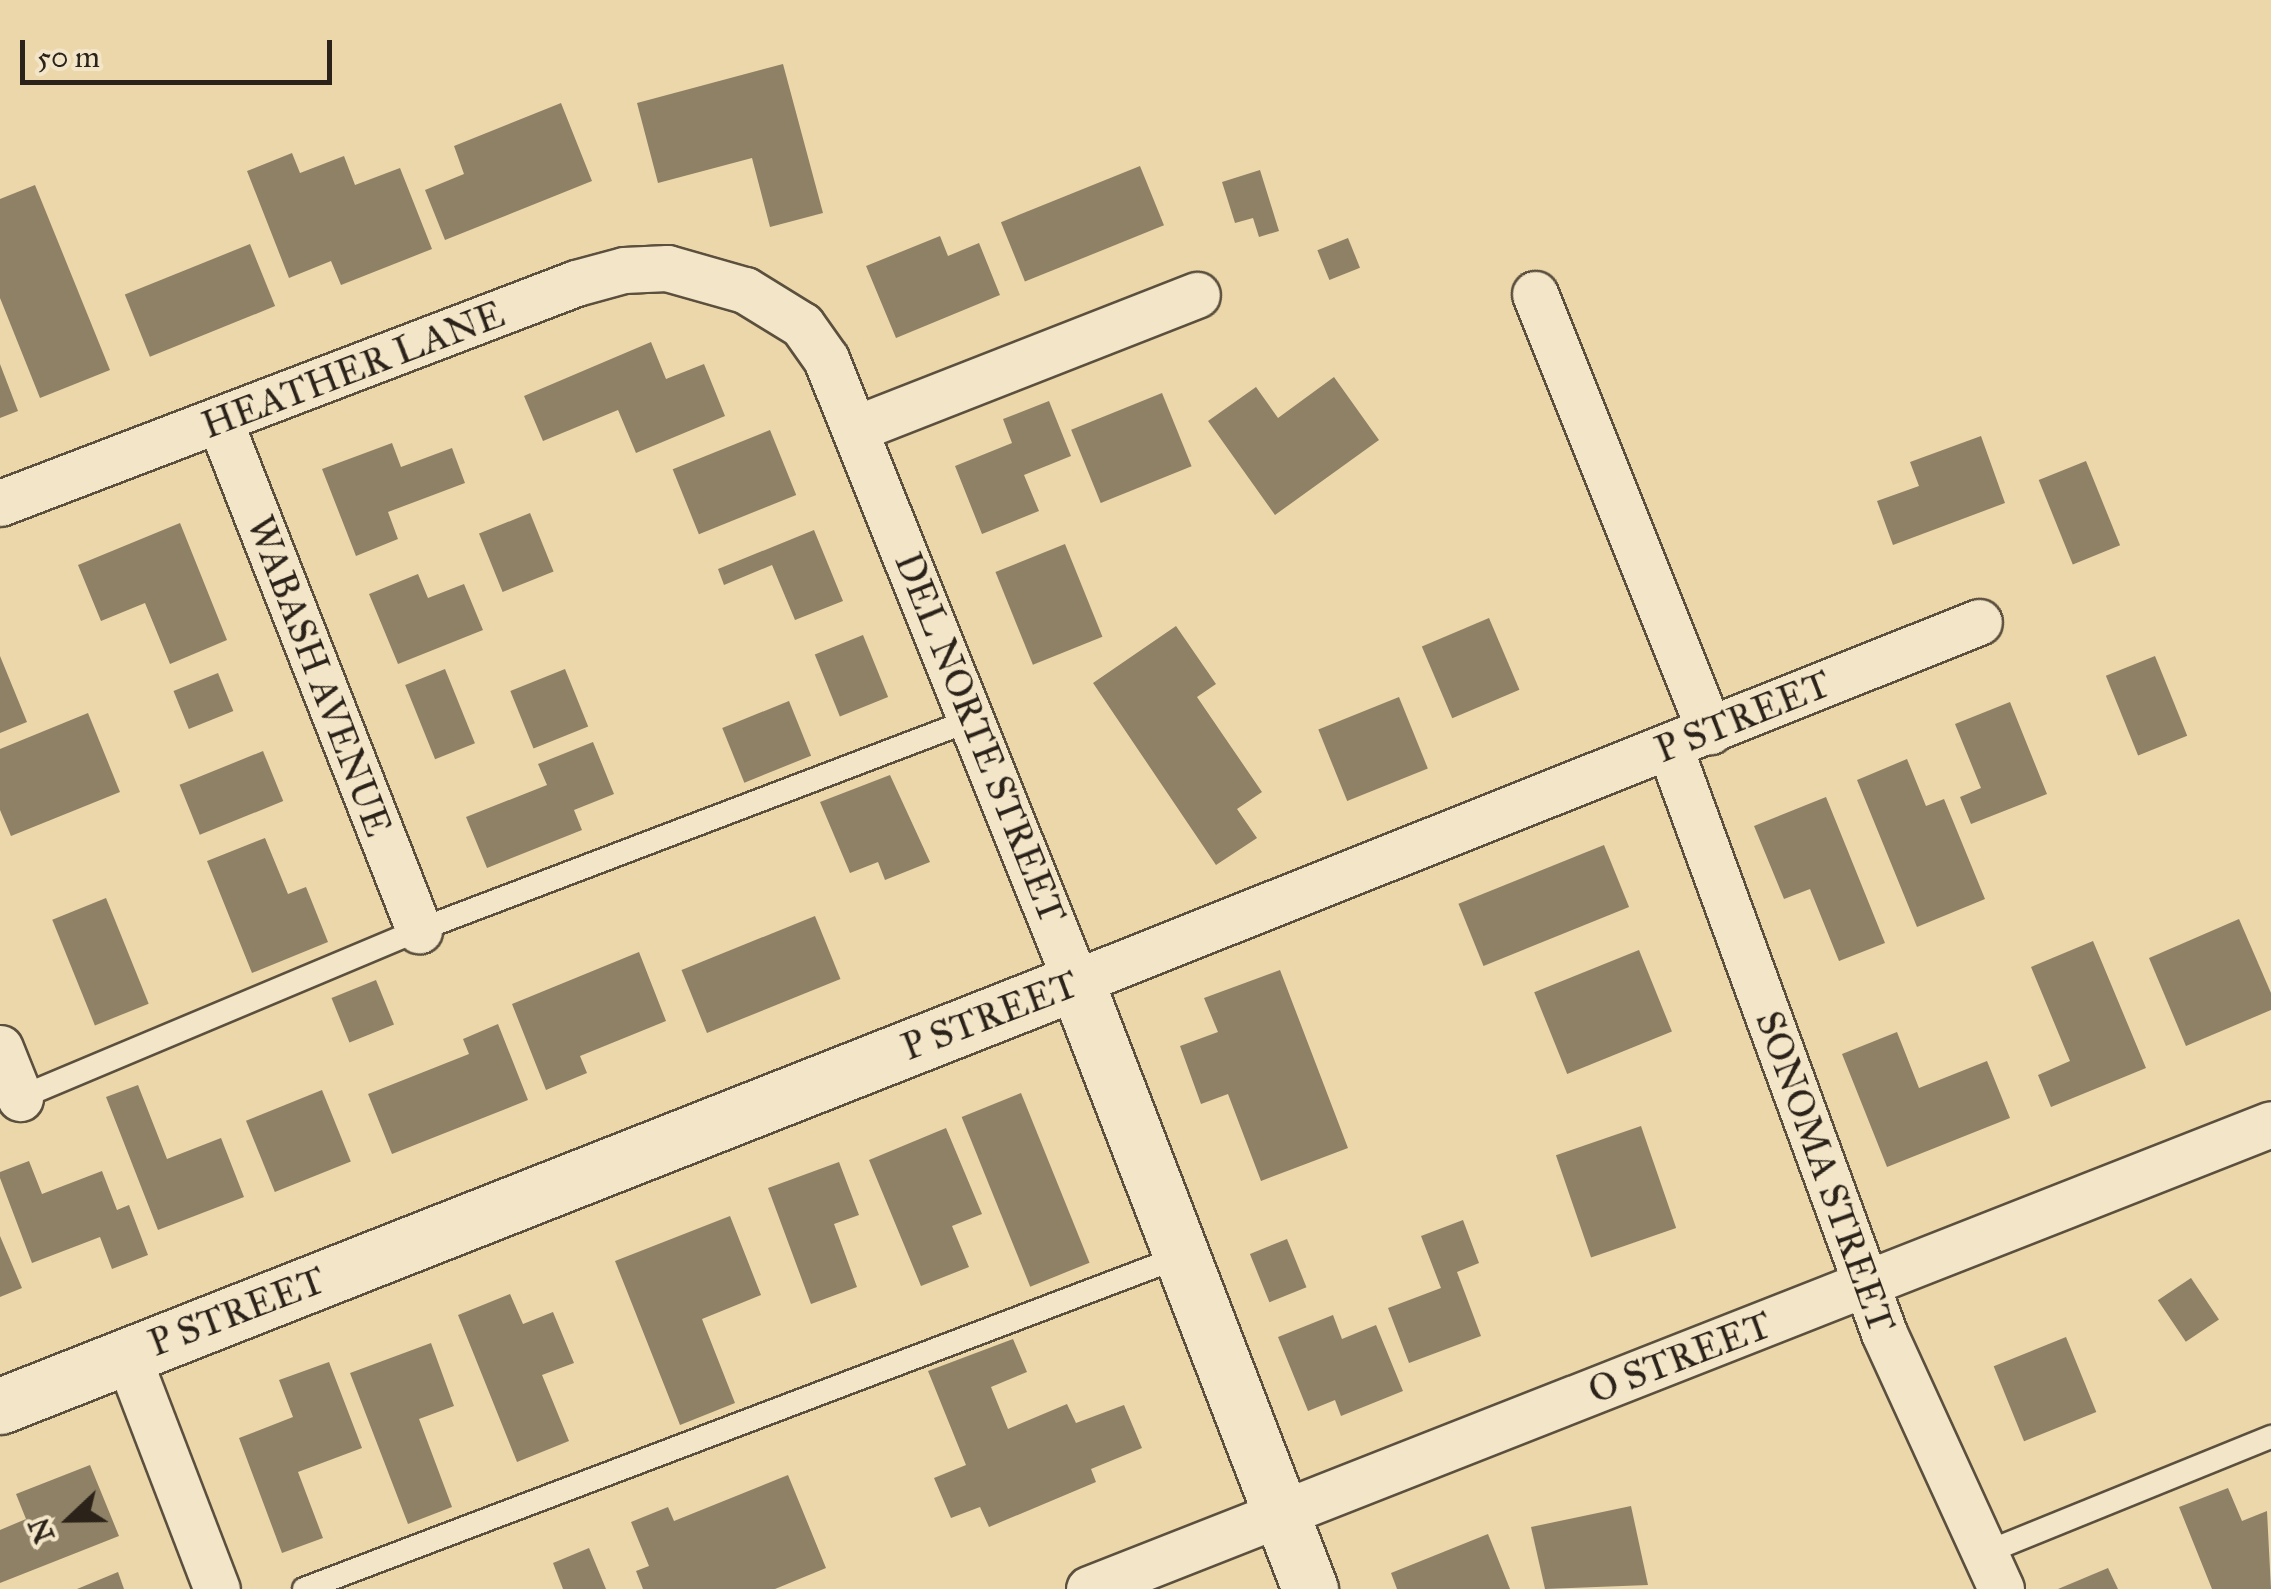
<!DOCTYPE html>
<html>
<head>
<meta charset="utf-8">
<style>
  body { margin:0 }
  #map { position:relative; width:2271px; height:1589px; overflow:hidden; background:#ecd7ab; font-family:"IM FELL Great Primer",serif }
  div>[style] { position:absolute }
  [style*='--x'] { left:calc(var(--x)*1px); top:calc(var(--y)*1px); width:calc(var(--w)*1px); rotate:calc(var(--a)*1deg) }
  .building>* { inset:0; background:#8f8165; transform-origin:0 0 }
  .roads { filter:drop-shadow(2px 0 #5b503e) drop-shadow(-2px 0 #5b503e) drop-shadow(0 2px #5b503e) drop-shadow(0 -2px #5b503e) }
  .service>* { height:22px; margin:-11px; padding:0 11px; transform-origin:11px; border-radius:11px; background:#f3e5c8 }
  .minor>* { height:45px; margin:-22.5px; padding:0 22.5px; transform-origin:22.5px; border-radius:22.5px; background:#f3e5c8 }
  .tertiary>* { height:55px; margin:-27.5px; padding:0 27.5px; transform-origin:27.5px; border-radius:27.5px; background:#f3e5c8 }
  span { translate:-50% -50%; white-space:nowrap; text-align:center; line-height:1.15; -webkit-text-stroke:9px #f3e5c8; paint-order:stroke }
  .street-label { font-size:38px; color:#2b2319 }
  .north { position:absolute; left:20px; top:1469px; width:100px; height:100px; -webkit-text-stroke:8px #f3e5c8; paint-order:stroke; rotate:248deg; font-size:28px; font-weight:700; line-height:40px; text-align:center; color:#2b2319 }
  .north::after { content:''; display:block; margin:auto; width:35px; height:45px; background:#2b2319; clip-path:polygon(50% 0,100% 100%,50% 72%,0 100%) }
  .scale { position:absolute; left:20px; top:40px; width:312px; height:45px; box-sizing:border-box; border:5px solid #2b2319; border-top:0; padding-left:12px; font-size:30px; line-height:35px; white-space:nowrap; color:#2b2319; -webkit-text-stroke:8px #f3e5c8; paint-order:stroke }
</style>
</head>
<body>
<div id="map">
  <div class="building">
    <i style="clip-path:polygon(783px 64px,823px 213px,770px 227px,752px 158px,658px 183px,637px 103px)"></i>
    <i style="clip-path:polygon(561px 103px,592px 181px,445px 240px,425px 190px,464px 174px,454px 146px)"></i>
    <i style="clip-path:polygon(292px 153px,300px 173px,344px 156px,355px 185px,400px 168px,432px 249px,341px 285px,331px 261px,289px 278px,247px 171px)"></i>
    <i style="left:1140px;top:166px;width:64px;height:150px;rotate:68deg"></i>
    <i style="clip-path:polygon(1260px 170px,1279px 231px,1259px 237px,1253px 218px,1235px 223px,1222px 182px)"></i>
    <i style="clip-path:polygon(35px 185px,110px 370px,40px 398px,0 298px,0 199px)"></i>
    <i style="clip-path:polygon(940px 236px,948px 256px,979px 243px,1000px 295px,896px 338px,866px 266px)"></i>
    <i style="left:1348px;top:238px;width:32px;height:33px;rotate:68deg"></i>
    <i style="left:250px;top:244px;width:67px;height:135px;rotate:68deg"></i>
    <i style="clip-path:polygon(651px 342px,666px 379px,704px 364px,725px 416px,636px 453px,618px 410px,543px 441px,524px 396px)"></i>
    <i style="clip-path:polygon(0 364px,18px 411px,0 418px)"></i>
    <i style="clip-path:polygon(1334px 377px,1379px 440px,1275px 515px,1208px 421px,1256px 387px,1278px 418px)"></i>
    <i style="left:1162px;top:393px;width:79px;height:98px;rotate:68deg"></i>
    <i style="clip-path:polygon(1049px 401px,1071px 456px,1024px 475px,1039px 511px,982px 534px,955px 466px,1012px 443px,1003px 419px)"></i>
    <i style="left:770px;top:430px;width:70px;height:105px;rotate:68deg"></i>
    <i style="clip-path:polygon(1981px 436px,2005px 503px,1893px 545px,1877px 501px,1919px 486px,1910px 462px)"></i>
    <i style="clip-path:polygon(392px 443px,401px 467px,452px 448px,465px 483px,388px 512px,398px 539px,356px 556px,322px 469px)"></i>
    <i style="left:2086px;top:461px;width:91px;height:51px;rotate:68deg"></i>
    <i style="left:530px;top:513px;width:63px;height:55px;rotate:68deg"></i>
    <i style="clip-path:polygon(180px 523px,227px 640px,170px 664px,145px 603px,101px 621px,78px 565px)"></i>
    <i style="clip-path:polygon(814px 530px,843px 601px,795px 620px,772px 565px,724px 585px,718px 569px)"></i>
    <i style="left:1065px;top:544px;width:100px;height:75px;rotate:68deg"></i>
    <i style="clip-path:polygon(418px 574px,428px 598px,464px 584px,483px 630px,398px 664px,369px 594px)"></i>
    <i style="left:1489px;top:618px;width:78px;height:73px;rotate:67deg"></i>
    <i style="clip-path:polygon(1176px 626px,1216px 684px,1197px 697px,1262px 792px,1237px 809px,1257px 838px,1216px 865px,1093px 683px)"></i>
    <i style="left:863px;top:635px;width:67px;height:52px;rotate:68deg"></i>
    <i style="clip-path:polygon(0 656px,27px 722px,0 733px)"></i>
    <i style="left:2155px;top:656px;width:86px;height:53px;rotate:68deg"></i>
    <i style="left:445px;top:669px;width:80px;height:43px;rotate:68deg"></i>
    <i style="left:565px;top:669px;width:62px;height:59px;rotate:68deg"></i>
    <i style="left:218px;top:673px;width:41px;height:48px;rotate:68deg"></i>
    <i style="left:1399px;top:697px;width:77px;height:87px;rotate:68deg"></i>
    <i style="left:789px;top:701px;width:59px;height:72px;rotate:68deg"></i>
    <i style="clip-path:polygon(2010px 702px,2047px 794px,1971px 824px,1960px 797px,1981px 788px,1955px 724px)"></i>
    <i style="clip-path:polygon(88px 713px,120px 792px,11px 836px,0 810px,0 749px)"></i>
    <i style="clip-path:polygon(593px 742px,614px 794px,574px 810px,582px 830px,487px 868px,466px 817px,547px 785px,538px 764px)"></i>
    <i style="left:263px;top:751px;width:54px;height:90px;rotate:68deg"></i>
    <i style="clip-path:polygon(1907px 759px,1926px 806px,1944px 799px,1985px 899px,1917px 927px,1857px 780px)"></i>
    <i style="clip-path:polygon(890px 775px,930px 862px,885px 880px,878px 862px,850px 873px,820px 802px)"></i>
    <i style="clip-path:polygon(1826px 797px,1885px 943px,1839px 961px,1810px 889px,1784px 899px,1754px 826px)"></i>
    <i style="clip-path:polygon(265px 838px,288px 894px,306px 887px,328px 942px,252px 973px,207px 861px)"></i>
    <i style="left:1604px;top:845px;width:67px;height:157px;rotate:68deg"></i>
    <i style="left:106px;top:898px;width:114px;height:58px;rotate:68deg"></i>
    <i style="left:815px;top:916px;width:68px;height:144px;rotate:68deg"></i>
    <i style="clip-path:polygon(2239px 919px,2271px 993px,2271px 1010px,2186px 1046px,2149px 958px)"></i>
    <i style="clip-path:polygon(2093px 941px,2146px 1068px,2051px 1107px,2038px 1075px,2070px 1061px,2031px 967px)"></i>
    <i style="left:1639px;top:950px;width:88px;height:113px;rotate:68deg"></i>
    <i style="clip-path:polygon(639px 952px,666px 1021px,580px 1056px,587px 1073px,546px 1090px,512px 1004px)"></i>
    <i style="clip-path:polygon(1280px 970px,1348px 1148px,1261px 1181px,1228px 1094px,1201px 1104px,1180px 1046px,1218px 1032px,1204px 998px)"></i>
    <i style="left:376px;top:980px;width:48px;height:48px;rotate:68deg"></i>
    <i style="clip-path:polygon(498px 1024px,528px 1100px,392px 1154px,368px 1094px,469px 1054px,463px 1039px)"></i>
    <i style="clip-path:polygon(1897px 1032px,1919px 1088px,1987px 1061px,2010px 1118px,1887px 1167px,1842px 1054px)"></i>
    <i style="clip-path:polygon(138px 1085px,167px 1159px,221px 1138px,244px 1197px,158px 1230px,106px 1097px)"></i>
    <i style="left:322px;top:1090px;width:77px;height:82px;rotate:68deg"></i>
    <i style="left:1021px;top:1093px;width:183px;height:64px;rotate:68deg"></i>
    <i style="left:1641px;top:1126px;width:108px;height:90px;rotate:71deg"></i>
    <i style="clip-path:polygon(946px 1128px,982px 1214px,952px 1226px,969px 1267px,921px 1286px,869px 1160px)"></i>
    <i style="clip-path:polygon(29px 1161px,42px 1194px,102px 1171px,117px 1210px,129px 1205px,148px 1255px,112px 1269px,100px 1237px,32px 1263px,0 1178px,0 1172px)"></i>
    <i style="clip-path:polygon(839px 1162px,859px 1215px,834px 1224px,857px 1287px,811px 1304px,768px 1188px)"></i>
    <i style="clip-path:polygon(730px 1216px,761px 1295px,702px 1319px,735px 1403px,680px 1425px,615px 1261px)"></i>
    <i style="clip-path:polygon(1463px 1220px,1479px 1263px,1457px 1272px,1481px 1336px,1409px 1363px,1388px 1308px,1441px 1288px,1421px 1236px)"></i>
    <i style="clip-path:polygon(0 1236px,22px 1288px,0 1297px)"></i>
    <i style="left:1287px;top:1239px;width:52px;height:40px;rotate:68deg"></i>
    <i style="left:2191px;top:1278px;width:50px;height:40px;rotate:56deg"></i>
    <i style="clip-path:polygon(510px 1294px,523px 1324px,553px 1312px,574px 1363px,542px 1375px,569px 1441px,517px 1462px,458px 1315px)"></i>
    <i style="clip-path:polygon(1333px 1315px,1342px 1339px,1376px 1325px,1403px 1391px,1341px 1416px,1335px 1400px,1308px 1411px,1278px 1337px)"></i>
    <i style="left:2066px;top:1337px;width:81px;height:78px;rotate:68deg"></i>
    <i style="clip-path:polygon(1013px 1339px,1027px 1372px,991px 1387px,1008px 1429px,1067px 1404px,1076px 1423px,1124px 1405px,1142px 1448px,1091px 1469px,1096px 1482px,989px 1527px,980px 1507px,951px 1518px,934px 1478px,966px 1465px,928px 1371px)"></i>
    <i style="clip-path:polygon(431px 1343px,454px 1406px,419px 1419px,452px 1507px,408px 1524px,350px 1373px)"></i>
    <i style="clip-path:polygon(329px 1362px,362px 1448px,298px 1472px,323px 1538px,282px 1553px,239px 1438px,293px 1417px,279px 1380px)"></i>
    <i style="clip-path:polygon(90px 1465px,119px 1536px,0 1583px,0 1530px,26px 1519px,16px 1494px)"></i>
    <i style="clip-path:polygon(788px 1475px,826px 1568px,775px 1589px,643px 1589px,636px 1571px,649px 1566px,631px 1522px,668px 1507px,674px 1521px)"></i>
    <i style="clip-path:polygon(2228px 1488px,2242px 1521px,2267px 1511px,2271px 1589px,2212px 1589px,2179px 1507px)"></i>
    <i style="clip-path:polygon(1631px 1506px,1648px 1585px,1545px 1589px,1531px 1527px)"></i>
    <i style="clip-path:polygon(1488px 1534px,1510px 1589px,1397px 1589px,1391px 1573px)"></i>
    <i style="clip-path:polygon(589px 1548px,606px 1589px,563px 1589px,553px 1563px)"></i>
    <i style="clip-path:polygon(2108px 1568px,2118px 1589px,2058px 1589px)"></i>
    <i style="clip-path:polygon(118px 1572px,124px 1589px,77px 1589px)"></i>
  </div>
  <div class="roads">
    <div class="service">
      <i style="--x:12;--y:1101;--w:441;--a:-22.8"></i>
      <i style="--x:419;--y:930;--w:591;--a:-20.83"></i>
      <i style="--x:1985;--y:1553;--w:309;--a:-22.1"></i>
      <i style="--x:304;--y:1589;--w:939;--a:-20.77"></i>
    </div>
    <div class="minor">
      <i style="--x:1535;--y:294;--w:471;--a:68.2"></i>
      <i style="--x:220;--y:422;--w:546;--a:68.61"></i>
      <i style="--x:857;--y:428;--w:365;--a:-21.4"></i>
      <i style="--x:0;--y:503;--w:617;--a:-20.9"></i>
      <i style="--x:576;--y:283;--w:50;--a:-15.2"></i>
      <i style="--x:624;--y:270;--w:43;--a:-2.7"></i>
      <i style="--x:667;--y:268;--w:81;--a:15.8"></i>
      <i style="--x:745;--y:290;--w:67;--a:31.6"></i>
      <i style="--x:802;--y:325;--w:42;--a:54.8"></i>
      <i style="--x:826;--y:359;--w:671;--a:68.14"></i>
      <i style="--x:1076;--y:982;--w:972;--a:-21.74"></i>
      <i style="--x:1669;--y:746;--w:625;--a:69.88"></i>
      <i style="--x:1884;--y:1333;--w:281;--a:65.4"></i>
      <i style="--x:0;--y:1048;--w:54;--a:68.2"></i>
      <i style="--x:127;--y:1355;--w:251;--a:69"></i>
      <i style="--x:1089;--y:1589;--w:1270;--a:-21.47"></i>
    </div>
    <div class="tertiary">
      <i style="--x:0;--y:1406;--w:1157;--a:-21.51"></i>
      <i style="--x:1076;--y:982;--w:651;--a:68.92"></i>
    </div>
  </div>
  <div class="street-label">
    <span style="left:353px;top:370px;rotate:-21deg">HEATHER LANE</span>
    <span style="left:319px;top:676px;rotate:69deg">WABASH AVENUE</span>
    <span style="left:1743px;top:717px;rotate:-22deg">P STREET</span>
    <span style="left:980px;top:738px;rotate:68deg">DEL NORTE STREET</span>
    <span style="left:990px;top:1016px;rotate:-21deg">P STREET</span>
    <span style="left:1825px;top:1172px;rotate:70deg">SONOMA STREET</span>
    <span style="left:237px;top:1312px;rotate:-21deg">P STREET</span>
    <span style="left:1680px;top:1358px;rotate:-21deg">O STREET</span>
  </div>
  <div class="north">N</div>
  <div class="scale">50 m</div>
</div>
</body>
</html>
